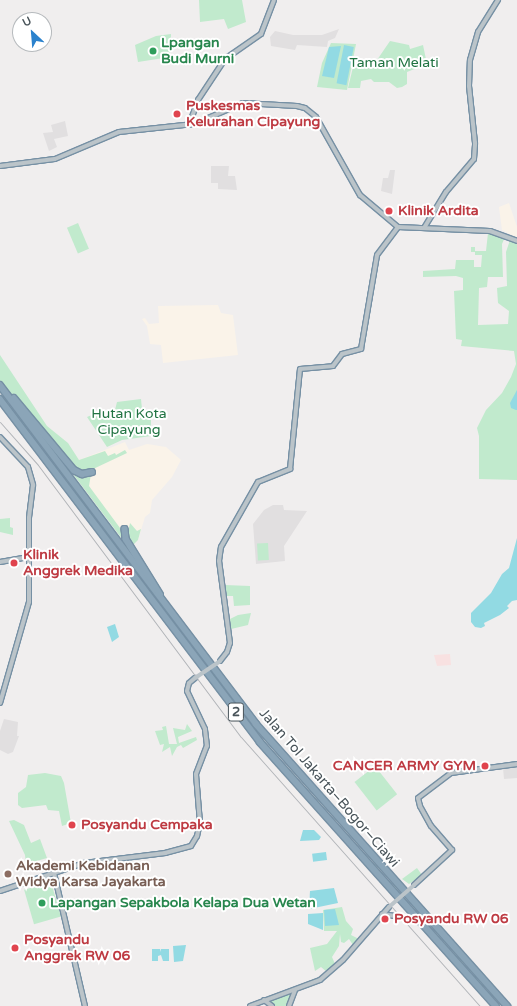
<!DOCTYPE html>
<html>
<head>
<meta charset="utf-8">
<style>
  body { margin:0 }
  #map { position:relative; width:517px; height:1006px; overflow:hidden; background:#f0eeee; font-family:"Varela Round",sans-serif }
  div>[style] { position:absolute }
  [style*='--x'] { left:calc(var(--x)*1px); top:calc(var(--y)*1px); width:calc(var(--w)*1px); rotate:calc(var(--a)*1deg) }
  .commercial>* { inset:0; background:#faf3e9 }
  .education>* { inset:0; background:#e1dfe0 }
  .medical>* { inset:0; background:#f8e1e1 }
  .green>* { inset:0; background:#c1eacd; transform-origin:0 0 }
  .water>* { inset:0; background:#92dae3; transform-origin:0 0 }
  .roads { filter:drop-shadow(1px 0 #7690a4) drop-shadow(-1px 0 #7690a4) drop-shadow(0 1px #7690a4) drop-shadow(0 -1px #7690a4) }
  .minor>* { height:4px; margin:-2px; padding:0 2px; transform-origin:2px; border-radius:2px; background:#bbc4c9 }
  .highway>* { height:5.5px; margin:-2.75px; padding:0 2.75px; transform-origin:2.75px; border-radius:2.75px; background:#8ba5b8 }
  .tram>* { height:1px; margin:-0.5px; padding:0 0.5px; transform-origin:0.5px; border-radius:0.5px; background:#b1b4b8 }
  .minor-bridge>* { height:4px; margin:-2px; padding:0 2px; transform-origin:2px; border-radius:2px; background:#bbc4c9 }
  .dots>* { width:11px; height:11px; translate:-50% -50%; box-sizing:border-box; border:2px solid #fff; border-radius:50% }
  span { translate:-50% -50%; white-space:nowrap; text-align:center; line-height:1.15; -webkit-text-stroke:4px #fff; paint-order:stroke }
  .shield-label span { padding:1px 3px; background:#fff; border:1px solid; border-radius:3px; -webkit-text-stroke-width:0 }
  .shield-label { font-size:13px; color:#485359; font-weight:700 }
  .leisure-label { font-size:14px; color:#27864d; font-weight:700 }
  .left { translate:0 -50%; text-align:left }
  .park-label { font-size:14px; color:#207342 }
  .health-label { font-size:14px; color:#be3a42; font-weight:700 }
  .right { translate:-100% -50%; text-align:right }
  .street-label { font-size:14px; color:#485359 }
  .education-label { font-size:14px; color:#785e54; font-weight:700 }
  .north { position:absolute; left:12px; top:12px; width:40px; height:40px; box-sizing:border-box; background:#fff; border:1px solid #b6babd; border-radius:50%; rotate:334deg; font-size:11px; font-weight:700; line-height:16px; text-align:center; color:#485359 }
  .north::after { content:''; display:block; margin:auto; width:14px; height:18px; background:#2b82cd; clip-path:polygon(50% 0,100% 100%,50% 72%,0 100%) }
</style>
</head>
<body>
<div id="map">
  <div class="commercial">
    <i style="clip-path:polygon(509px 203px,517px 227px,517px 238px,502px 230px,499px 207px)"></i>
    <i style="clip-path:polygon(218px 305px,221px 313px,233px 315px,238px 355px,163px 363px,161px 345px,150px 344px,147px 326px,142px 319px,145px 318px,149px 324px,159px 323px,158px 306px)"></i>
    <i style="clip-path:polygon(125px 442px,129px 450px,147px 444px,166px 447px,181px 460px,172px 477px,152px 500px,150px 513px,145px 517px,138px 540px,132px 546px,61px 450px,70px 448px,79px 460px)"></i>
  </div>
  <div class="education">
    <i style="clip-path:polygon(339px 29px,335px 38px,328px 41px,327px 47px,297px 45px,295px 50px,271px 46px,270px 37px,275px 31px,293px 35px,322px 35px)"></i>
    <i style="clip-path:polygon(65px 121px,68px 136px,54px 139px,57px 147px,49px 151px,43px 133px,53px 132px,51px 125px)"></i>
    <i style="clip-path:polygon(211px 166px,229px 166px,228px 176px,235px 176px,237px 190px,218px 189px,218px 183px,211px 183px)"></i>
    <i style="clip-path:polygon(390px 170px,395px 170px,392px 194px,381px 191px,383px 178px,388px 178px)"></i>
    <i style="clip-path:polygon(273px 505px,283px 505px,284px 510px,307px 511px,284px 546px,285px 561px,256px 564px,253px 524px,264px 510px)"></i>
    <i style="clip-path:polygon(4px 719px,18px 722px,17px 736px,19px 736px,13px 752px,8px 754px,0 750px,0 731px)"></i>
    <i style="clip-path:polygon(517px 766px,517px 778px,504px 779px,503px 768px)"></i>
  </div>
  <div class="medical">
    <i style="clip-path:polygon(450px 654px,451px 665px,437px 666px,434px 655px)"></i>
  </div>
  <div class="green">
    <i style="clip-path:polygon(199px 0,242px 0,246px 22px,228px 29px,224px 19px,200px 22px)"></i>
    <i style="clip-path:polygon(171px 34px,170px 57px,138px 62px,135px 45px,156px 36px)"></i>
    <i style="clip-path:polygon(390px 41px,409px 45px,410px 49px,423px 45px,427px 64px,407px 72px,407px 84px,402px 87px,397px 88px,389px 82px,374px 82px,371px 79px,361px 81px,360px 88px,348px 88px,354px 63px,377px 60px)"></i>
    <i style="clip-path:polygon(331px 43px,356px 44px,347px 90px,317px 87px,322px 63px)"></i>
    <i style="left:78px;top:223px;width:28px;height:12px;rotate:67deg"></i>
    <i style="clip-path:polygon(488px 233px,505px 237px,502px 244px,503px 277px,488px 277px,487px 287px,479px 288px,478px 325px,508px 324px,509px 311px,498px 303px,497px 288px,507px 286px,506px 252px,510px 240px,517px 243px,517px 480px,479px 479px,479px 436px,477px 428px,486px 410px,502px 393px,511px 377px,516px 364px,514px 351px,461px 346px,462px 340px,456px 339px,454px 291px,463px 290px,463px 278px,456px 276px,423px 277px,423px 271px,455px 269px,456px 260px,474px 260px,474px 267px,481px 267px,482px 255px,475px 255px,475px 252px,471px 252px,471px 247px,475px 247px,475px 251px,486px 251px)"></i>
    <i style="clip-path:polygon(0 355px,47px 426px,68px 443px,79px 460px,105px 451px,108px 456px,115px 453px,116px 455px,125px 450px,127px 453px,91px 470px,77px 469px,0 385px)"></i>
    <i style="clip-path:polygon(141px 399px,142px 409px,146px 409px,146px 414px,151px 414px,151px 436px,122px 440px,107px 447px,87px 417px,101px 411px,115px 410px,117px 402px)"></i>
    <i style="clip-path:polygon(57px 453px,70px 468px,91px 474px,89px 486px,123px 532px,129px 548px)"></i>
    <i style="clip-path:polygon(10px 518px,10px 527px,13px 528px,13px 535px,0 532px,0 519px)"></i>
    <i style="clip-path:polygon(130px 523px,137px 531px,141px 529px,138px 540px,132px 546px,127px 537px)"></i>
    <i style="left:268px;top:543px;width:17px;height:11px;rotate:87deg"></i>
    <i style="clip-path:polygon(225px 585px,250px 586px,250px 605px,234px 606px,233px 596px,227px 596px)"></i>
    <i style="clip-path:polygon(251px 613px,248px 625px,231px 629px,230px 619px,238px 615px)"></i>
    <i style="clip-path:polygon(187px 724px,192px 731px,178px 737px,179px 743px,196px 737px,197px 740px,183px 748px,181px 745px,177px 747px,172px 756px,170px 747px,162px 752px,164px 744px,160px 745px,155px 731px,163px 730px,162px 727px,166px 726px,169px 744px,177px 744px,173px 728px,185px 730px)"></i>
    <i style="left:375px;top:766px;width:36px;height:26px;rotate:52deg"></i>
    <i style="clip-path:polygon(45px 773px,61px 776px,64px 783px,71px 823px,62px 826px,59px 811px,48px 810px,46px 805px,22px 808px,18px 805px,18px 793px,26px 787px,28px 775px)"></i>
    <i style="clip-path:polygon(14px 820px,24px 825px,31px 843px,40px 839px,47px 858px,26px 864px,25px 855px,9px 821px)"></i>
    <i style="clip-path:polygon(417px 868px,422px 875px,409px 884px,402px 879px)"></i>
    <i style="left:51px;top:882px;width:36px;height:28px;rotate:74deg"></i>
    <i style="clip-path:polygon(342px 907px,346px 921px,353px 929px,351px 935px,359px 939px,353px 945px,349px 939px,344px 943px,341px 942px,340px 934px,339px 946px,332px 957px,335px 964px,327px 972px,321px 967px,315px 971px,310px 948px,327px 944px,337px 931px,324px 931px,323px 910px)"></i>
    <i style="clip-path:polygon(291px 991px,287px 1006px,275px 1006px,269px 1000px)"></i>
  </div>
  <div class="water">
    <i style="left:344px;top:45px;width:10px;height:39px;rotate:11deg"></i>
    <i style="clip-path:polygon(341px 46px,334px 78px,322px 76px,329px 47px)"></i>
    <i style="clip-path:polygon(517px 390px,517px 410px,516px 410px,511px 408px,510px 403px)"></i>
    <i style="clip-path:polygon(517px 538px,517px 600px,512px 601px,507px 606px,509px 608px,500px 615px,484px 623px,485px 626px,481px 628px,475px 627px,471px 622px,471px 613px,491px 593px,502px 574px,509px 568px)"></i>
    <i style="clip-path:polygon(115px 624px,119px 637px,112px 642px,107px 627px)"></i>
    <i style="clip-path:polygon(303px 830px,314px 830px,321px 837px,319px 840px,300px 841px)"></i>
    <i style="left:326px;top:852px;width:8px;height:14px;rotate:83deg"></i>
    <i style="clip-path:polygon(334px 888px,338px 903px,309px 909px,310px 891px)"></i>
    <i style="clip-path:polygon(335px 909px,339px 925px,325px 926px,324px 910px)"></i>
    <i style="clip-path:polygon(323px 913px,323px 930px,308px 924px,308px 914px)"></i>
    <i style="clip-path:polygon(186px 945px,183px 961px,174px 962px,173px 946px)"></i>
    <i style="clip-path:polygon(152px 949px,160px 949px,161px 952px,161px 949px,169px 949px,169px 961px,163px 961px,161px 955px,158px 956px,158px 961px,152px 961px)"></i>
  </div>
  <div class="roads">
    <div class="minor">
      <i style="--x:189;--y:125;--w:27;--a:-70"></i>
      <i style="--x:198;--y:100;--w:49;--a:-56.6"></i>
      <i style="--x:225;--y:59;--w:44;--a:-34.8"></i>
      <i style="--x:261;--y:34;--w:36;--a:-69"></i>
      <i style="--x:0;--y:166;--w:55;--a:-7.3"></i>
      <i style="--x:55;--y:159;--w:69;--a:-22.9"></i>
      <i style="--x:119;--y:132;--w:75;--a:-6.1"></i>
      <i style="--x:194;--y:124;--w:53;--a:-23.2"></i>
      <i style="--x:243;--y:103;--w:54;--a:3.2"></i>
      <i style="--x:297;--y:106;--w:8;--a:14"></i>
      <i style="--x:305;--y:108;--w:14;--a:39"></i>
      <i style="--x:316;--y:117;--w:90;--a:60.6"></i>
      <i style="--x:360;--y:195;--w:50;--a:40.1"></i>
      <i style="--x:398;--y:227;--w:92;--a:2.5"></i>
      <i style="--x:490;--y:231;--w:29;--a:20"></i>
      <i style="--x:424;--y:228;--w:42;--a:-58.6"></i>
      <i style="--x:446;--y:192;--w:43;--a:-49.7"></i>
      <i style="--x:474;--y:159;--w:16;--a:-86"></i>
      <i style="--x:475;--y:143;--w:57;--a:-96"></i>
      <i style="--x:469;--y:86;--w:26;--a:-88"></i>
      <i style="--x:470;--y:60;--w:29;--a:-74"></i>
      <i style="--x:478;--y:32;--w:38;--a:-58"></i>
      <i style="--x:0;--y:437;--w:41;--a:47"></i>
      <i style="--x:28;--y:467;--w:19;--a:74"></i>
      <i style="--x:33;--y:485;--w:33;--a:97"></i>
      <i style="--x:29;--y:518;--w:84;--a:90"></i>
      <i style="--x:29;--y:602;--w:105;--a:106"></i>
      <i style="--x:0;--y:562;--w:29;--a:-10"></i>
      <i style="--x:220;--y:661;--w:11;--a:-52"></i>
      <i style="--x:227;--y:652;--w:9;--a:-72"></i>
      <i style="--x:230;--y:643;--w:83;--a:-97.6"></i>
      <i style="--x:219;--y:561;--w:14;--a:-82"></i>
      <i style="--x:221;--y:547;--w:75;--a:-60.4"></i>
      <i style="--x:258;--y:482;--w:35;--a:-22"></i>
      <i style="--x:290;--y:469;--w:100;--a:-84.3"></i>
      <i style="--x:300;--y:369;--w:33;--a:-5"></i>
      <i style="--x:333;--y:366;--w:15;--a:-53"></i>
      <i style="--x:342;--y:354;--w:20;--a:-15"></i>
      <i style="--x:361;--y:349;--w:95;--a:-80.3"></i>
      <i style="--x:377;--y:255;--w:35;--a:-53"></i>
      <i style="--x:54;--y:873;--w:137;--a:76.9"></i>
      <i style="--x:414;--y:885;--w:52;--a:-42.6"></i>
      <i style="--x:452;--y:850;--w:32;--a:-131"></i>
      <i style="--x:431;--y:826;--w:23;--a:-119"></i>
      <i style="--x:420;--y:806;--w:8;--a:-104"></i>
      <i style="--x:418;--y:798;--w:41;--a:-37.1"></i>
      <i style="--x:451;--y:773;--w:67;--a:-7.8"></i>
      <i style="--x:0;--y:891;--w:89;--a:-18.4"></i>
      <i style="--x:84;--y:863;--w:82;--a:-7"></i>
      <i style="--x:165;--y:853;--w:27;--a:-15"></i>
      <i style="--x:191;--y:846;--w:12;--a:-59"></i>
      <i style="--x:197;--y:836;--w:13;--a:-77"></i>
      <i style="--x:200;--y:823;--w:49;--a:-94.7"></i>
      <i style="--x:196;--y:774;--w:30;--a:-69"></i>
      <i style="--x:207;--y:746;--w:17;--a:-97"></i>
      <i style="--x:205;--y:729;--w:42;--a:-115.3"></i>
      <i style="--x:187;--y:691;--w:8;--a:-76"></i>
      <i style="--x:189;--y:683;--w:8;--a:-40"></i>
      <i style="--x:382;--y:914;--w:13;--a:9"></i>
      <i style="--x:264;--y:1000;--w:10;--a:37"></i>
      <i style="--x:250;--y:1006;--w:75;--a:-20.4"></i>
      <i style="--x:320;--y:980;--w:30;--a:-41"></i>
      <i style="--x:343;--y:960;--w:70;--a:-49"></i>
      <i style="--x:289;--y:1006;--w:17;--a:-69"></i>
    </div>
    <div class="highway">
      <i style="--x:0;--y:385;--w:425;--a:52.9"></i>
      <i style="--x:256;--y:724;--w:378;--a:48.3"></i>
      <i style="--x:14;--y:398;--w:94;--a:50.2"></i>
      <i style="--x:74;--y:470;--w:9;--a:27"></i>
      <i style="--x:82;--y:474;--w:10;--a:-11"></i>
      <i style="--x:0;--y:399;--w:430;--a:52.8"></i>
      <i style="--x:260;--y:742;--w:354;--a:48.2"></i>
      <i style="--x:125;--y:529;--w:10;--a:84"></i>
      <i style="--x:126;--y:539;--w:65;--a:58.3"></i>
    </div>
  </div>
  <div class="tram">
    <i style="--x:0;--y:422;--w:57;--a:48.5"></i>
    <i style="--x:38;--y:465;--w:339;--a:53.3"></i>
    <i style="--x:241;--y:737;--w:360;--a:48.4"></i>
  </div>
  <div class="minor-bridge">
    <i style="--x:195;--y:678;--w:30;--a:-34"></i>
    <i style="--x:389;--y:907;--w:33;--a:-41"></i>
  </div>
  <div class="dots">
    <i style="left:153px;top:51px;background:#2e9e5b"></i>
    <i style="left:177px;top:114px;background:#e0444e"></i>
    <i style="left:389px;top:211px;background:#e0444e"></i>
    <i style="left:14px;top:563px;background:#e0444e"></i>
    <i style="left:485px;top:766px;background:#e0444e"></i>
    <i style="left:72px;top:825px;background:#e0444e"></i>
    <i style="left:8px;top:874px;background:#8d6e63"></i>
    <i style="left:42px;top:903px;background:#2e9e5b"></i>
    <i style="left:385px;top:919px;background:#e0444e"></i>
    <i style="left:15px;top:948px;background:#e0444e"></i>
  </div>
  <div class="shield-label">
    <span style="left:236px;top:712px">2</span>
  </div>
  <div class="leisure-label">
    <span class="left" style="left:161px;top:51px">Lpangan<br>Budi Murni</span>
    <span class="left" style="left:50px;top:903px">Lapangan Sepakbola Kelapa Dua Wetan</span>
  </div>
  <div class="park-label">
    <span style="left:394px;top:63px">Taman Melati</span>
    <span style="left:129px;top:422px">Hutan Kota<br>Cipayung</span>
  </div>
  <div class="health-label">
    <span class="left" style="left:186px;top:114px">Puskesmas<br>Kelurahan Cipayung</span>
    <span class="left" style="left:398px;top:211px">Klinik Ardita</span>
    <span class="left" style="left:23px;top:563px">Klinik<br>Anggrek Medika</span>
    <span class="right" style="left:476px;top:766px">CANCER ARMY GYM</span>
    <span class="left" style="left:81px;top:825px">Posyandu Cempaka</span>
    <span class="left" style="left:394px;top:919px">Posyandu RW 06</span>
    <span class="left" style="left:24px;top:948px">Posyandu<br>Anggrek RW 06</span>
  </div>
  <div class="street-label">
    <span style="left:329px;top:788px;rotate:49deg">Jalan Tol Jakarta–Bogor–Ciawi</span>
  </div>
  <div class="education-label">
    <span class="left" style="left:16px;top:874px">Akademi Kebidanan<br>Widya Karsa Jayakarta</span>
  </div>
  <div class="north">U</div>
</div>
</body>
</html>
